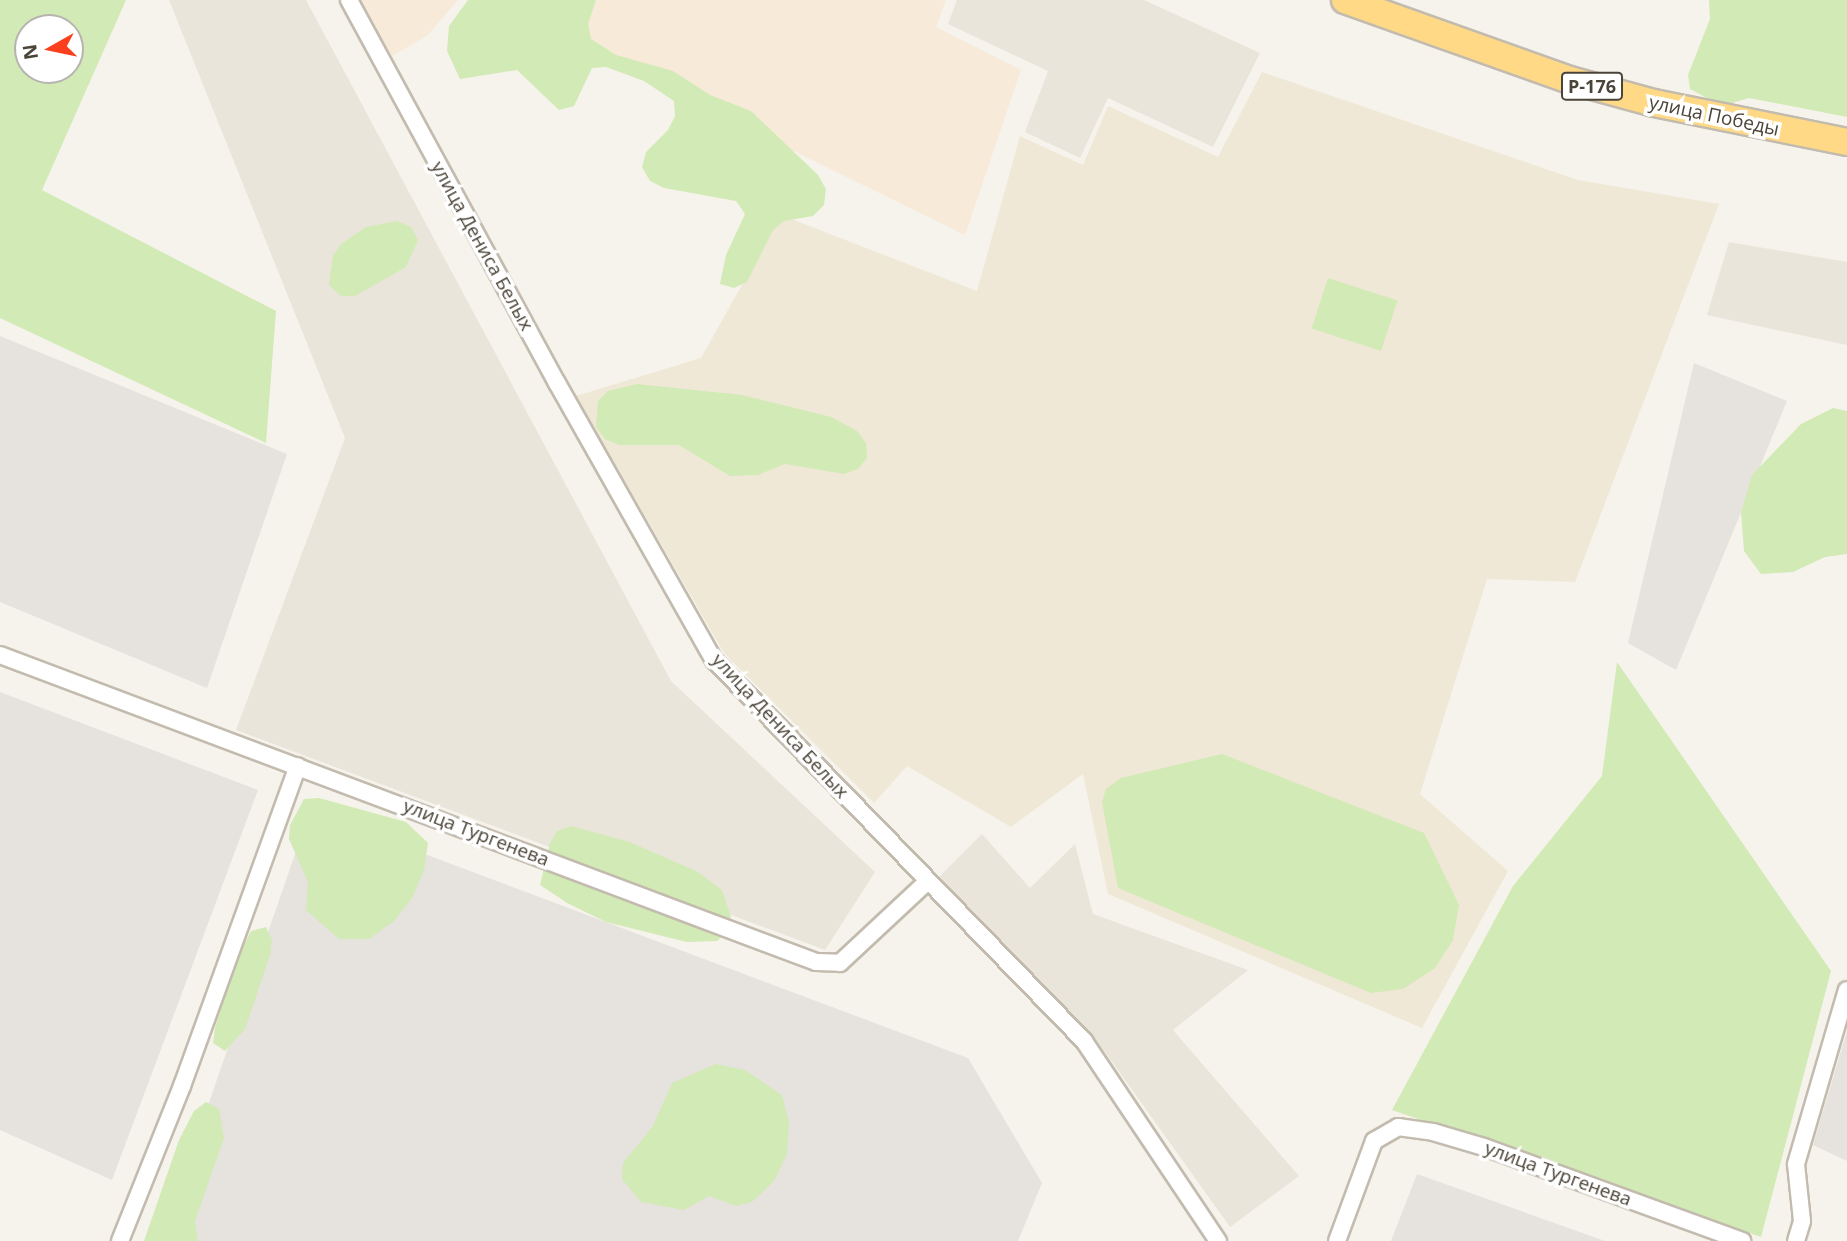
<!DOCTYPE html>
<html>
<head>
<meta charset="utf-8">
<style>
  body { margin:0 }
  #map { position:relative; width:1847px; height:1241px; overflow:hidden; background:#f6f3ec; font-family:"Open Sans",sans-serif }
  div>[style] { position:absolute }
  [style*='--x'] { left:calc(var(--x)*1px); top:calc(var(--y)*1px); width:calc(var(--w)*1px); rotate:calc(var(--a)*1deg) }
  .residential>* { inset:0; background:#eae5da }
  .commercial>* { inset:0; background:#f7ead8 }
  .industrial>* { inset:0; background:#e6e2dd }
  .education>* { inset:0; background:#efe8d6 }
  .green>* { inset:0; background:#d2eab5; transform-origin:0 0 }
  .roads { filter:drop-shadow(2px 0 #c2bbae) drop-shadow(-2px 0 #c2bbae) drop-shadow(0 2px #c2bbae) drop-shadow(0 -2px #c2bbae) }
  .minor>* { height:16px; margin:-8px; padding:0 8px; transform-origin:8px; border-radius:8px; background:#fff }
  .trunk>* { height:26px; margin:-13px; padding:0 13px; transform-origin:13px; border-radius:13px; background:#ffd985 }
  span { translate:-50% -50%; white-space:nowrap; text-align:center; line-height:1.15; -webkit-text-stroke:7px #fff; paint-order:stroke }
  .shield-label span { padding:2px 5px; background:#fff; border:2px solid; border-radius:5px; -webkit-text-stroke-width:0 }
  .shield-label { font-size:18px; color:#4b4439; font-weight:700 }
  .street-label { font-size:19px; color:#4b4439 }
  .north { position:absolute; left:14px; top:14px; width:70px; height:70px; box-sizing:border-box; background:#fff; border:2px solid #b7b4b0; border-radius:50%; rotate:261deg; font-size:19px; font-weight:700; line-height:28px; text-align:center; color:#4b4439 }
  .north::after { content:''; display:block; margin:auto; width:24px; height:32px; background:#fc3f1d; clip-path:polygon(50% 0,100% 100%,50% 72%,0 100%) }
</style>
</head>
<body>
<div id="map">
  <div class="residential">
    <i style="clip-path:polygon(169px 0,306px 0,671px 681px,875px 872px,825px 950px,236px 730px,345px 438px)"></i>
    <i style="clip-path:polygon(957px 0,1144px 0,1260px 53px,1213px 147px,1108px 98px,1080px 158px,1025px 132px,1048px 71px,948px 24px)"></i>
    <i style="clip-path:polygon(1729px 242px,1847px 262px,1847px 345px,1707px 315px)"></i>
    <i style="clip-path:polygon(982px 834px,1030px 888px,1075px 844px,1093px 914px,1248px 970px,1173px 1030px,1299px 1176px,1230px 1227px,1105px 1052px,939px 877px)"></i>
  </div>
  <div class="commercial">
    <i style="clip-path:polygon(361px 0,458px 0,428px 35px,392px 56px)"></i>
    <i style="clip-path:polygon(594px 0,946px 0,936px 27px,1021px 70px,965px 235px,575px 44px)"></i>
  </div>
  <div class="industrial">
    <i style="clip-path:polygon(0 336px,287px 454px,207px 688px,0 602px)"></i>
    <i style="clip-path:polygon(1694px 363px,1787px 401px,1676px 670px,1628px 643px)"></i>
    <i style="clip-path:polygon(0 692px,258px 790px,112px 1180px,0 1130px)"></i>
    <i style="clip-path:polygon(310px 811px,968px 1058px,1042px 1183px,1018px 1241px,161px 1241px)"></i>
    <i style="clip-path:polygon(1847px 1031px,1847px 1161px,1813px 1145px)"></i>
    <i style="clip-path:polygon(1417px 1174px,1605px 1241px,1391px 1241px)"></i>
  </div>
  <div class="education">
    <i style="clip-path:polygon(1262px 72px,1578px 180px,1719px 204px,1575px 582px,1487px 579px,1420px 794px,1508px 871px,1422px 1028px,1108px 894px,1083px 774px,1011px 827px,907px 766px,874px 803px,724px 653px,576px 396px,701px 358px,781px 215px,977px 291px,1020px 136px,1083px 165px,1108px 106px,1218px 157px)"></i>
  </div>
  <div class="green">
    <i style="clip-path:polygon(evenodd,0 0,126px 0,42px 190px,276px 311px,266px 443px,0 318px,0 0,28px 28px,70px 28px,70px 70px,28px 70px,28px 28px)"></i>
    <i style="clip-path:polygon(468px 0,596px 0,588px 24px,591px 39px,616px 55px,673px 71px,710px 95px,751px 111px,818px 175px,826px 189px,824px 205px,813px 216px,784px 221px,773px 230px,747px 282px,734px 288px,720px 284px,726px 255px,745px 214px,736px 201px,664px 188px,650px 181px,642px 167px,646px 152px,668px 130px,675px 116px,674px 101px,644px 81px,606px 67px,592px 68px,574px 106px,559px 110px,517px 70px,460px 79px,447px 51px,449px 26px)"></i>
    <i style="clip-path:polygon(1709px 0,1847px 0,1847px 117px,1749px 98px,1722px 106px,1690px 89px,1688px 75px,1710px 19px)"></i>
    <i style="clip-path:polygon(397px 221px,411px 227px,418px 240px,406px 267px,355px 296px,341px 296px,329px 285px,333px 256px,341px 244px,366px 227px)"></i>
    <i style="left:1328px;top:278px;width:73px;height:53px;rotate:18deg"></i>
    <i style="clip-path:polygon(637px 384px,742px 395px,831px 417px,857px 431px,866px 443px,867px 458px,858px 469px,844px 474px,785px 464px,758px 475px,730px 476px,679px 445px,619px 445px,605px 439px,596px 427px,598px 401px,608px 391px)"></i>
    <i style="clip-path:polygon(1833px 408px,1847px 411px,1847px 554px,1825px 557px,1793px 572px,1761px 574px,1744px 551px,1741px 513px,1752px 475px,1801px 424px)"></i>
    <i style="clip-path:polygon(1617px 662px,1831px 971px,1761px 1237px,1392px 1110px,1513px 886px,1602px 776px)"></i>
    <i style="clip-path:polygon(1222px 754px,1424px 833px,1459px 905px,1453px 940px,1435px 968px,1403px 989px,1371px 993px,1118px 888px,1102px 802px,1106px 789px,1121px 778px)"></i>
    <i style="clip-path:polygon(319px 798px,406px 822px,428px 843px,424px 870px,412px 898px,394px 921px,369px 939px,339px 939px,306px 910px,308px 882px,289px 839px,290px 825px,304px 799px)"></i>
    <i style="clip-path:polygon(571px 826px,630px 842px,698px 872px,722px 890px,731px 917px,728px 931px,717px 941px,687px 942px,606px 922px,567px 903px,540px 885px,550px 843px,557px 831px)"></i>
    <i style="clip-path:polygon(266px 927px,272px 940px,270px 955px,245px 1029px,225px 1051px,213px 1043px,215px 1028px,237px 958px,251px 931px)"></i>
    <i style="clip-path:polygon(716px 1064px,745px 1070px,782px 1095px,789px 1123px,787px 1154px,774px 1181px,752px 1202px,736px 1206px,709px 1196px,684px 1210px,641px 1202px,622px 1179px,623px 1163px,653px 1126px,672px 1083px)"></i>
    <i style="clip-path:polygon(206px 1102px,219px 1109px,224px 1138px,195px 1221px,198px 1241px,144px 1241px,179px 1140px,194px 1111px)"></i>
  </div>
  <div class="roads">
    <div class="minor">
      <i style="--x:349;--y:0;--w:436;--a:61.5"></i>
      <i style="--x:557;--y:383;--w:318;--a:60.5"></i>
      <i style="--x:714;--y:660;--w:531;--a:45.84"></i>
      <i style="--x:1084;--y:1041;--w:241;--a:56.2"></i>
      <i style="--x:0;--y:655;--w:872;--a:20.62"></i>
      <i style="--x:816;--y:962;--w:24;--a:2"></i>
      <i style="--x:840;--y:963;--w:120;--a:-43"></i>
      <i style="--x:120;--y:1241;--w:167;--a:-68.2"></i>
      <i style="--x:182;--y:1086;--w:340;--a:-70.1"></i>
      <i style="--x:1337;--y:1241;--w:107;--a:-69.7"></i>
      <i style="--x:1374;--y:1141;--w:28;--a:-30"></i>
      <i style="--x:1398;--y:1127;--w:35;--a:8"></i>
      <i style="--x:1433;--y:1132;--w:53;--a:16.4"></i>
      <i style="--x:1484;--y:1147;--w:275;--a:20"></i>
      <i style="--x:1796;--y:1241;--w:21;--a:-73"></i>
      <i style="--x:1802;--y:1221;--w:57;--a:-96"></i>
      <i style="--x:1796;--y:1164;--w:181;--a:-73.7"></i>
    </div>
    <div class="trunk">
      <i style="--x:1345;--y:0;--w:239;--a:19.6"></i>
      <i style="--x:1570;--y:80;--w:87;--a:15.3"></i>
      <i style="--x:1654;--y:103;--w:197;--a:11.4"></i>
    </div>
  </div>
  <div class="shield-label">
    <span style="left:1592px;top:86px">Р-176</span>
  </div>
  <div class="street-label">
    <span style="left:1714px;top:116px;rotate:12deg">улица Победы</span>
    <span style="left:482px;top:246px;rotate:61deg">улица Дениса Белых</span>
    <span style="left:780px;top:726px;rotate:47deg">улица Дениса Белых</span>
    <span style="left:476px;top:833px;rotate:21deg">улица Тургенева</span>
    <span style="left:1558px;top:1174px;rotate:20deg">улица Тургенева</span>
  </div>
  <div class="north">N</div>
</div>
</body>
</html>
